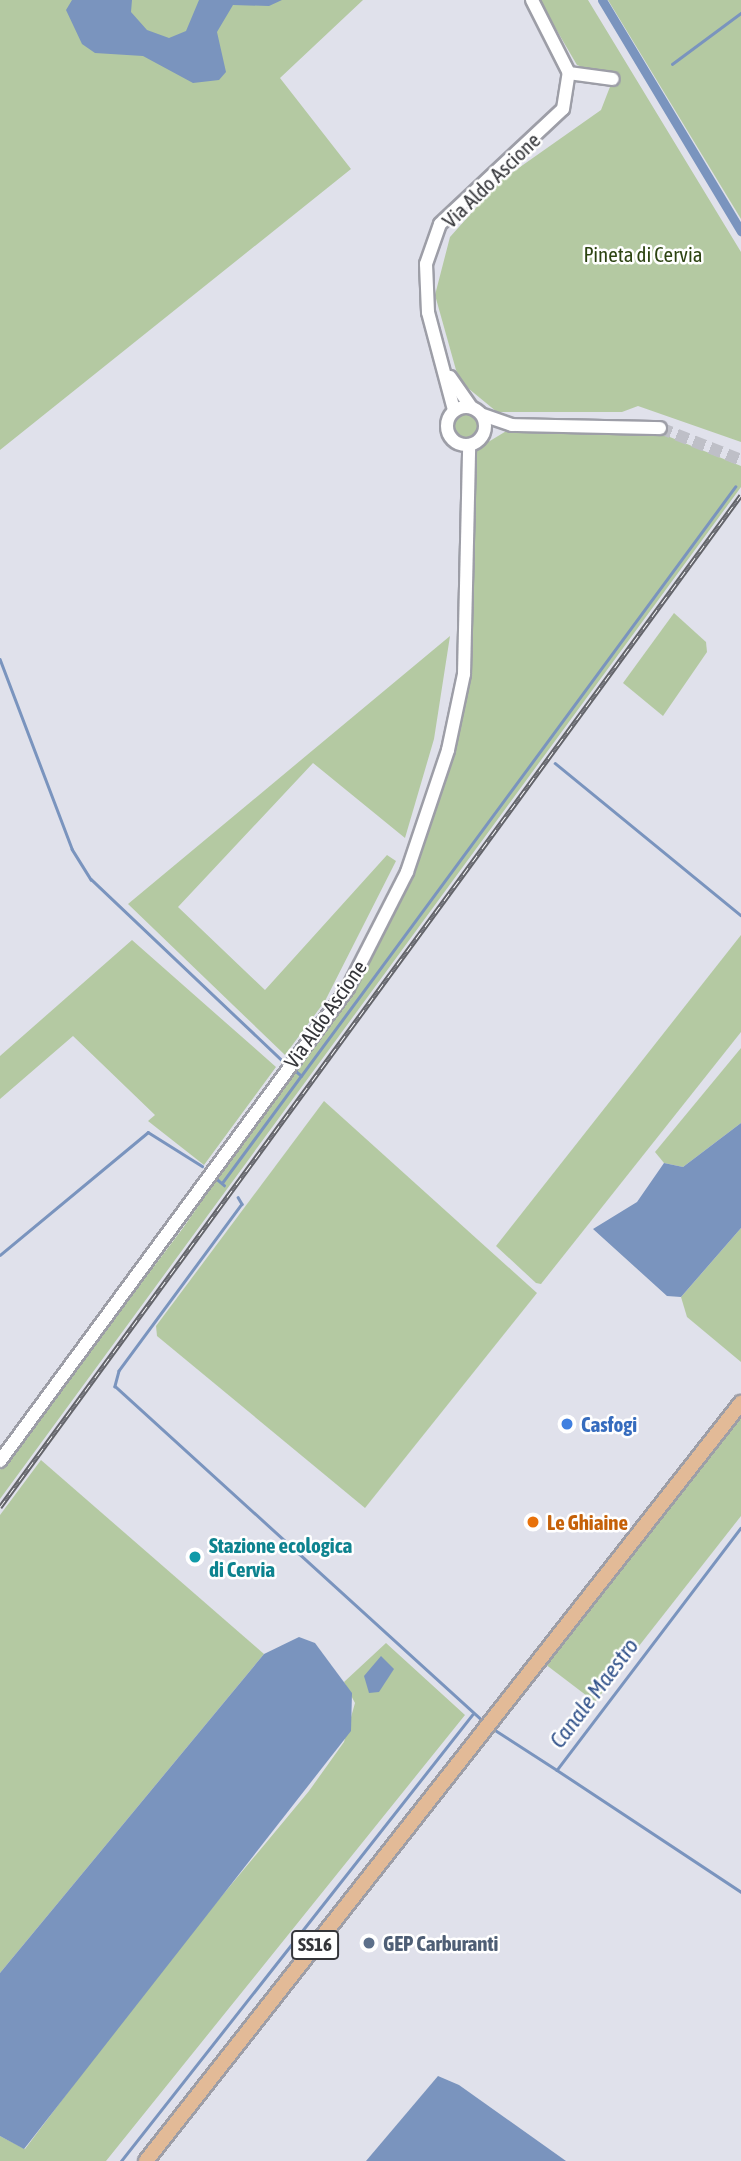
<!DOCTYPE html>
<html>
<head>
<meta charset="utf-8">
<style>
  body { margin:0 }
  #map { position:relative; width:741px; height:2161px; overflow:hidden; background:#e0e1eb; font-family:"Asap Condensed",sans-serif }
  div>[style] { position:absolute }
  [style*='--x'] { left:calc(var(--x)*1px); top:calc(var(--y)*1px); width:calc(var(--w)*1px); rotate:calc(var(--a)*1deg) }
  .green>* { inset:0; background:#b4c9a2 }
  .round { border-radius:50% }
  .water>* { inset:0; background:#7a94be }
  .stream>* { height:2.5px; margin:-1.25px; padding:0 1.25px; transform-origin:1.25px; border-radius:1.25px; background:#7a94be }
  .canal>* { height:9px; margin:-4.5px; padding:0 4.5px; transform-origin:4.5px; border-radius:4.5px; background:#7a94be }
  .minor-tunnel>* { height:12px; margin-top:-6px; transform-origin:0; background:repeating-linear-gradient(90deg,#bebfc7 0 12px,transparent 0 18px) }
  .roads { filter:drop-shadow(2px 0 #9d9ea7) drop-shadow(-2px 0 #9d9ea7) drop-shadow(0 2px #9d9ea7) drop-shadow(0 -2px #9d9ea7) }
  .minor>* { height:12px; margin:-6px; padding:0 6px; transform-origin:6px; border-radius:6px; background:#fff }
  .minor>.ring { margin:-6px; padding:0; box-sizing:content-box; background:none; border:12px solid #fff; border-radius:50% }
  .major>* { height:14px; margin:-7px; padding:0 7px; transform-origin:7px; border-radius:7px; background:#e2ba97 }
  .rail>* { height:5px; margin-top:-2.5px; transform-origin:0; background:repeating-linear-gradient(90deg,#fff 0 8px,#63646a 0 16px); box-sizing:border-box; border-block:2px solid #63646a }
  .dots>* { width:19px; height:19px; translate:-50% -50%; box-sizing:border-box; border:4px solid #fff; border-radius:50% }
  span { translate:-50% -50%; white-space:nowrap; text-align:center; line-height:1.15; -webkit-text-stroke:5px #fff; paint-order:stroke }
  .shield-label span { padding:2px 5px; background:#fff; border:2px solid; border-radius:5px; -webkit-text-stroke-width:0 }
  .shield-label { font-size:19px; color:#343539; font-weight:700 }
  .street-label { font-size:21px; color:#343539 }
  .park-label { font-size:21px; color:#2d4412 }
  .shop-label { font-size:21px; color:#366cbe; font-weight:700 }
  .left { translate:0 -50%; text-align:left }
  .food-label { font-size:21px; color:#c56008; font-weight:700 }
  .culture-label { font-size:21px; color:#0d838f; font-weight:700 }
  .service-label { font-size:21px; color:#4e5e75; font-weight:700 }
  .water-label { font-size:23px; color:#32538b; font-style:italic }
</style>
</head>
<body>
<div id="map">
  <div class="green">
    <i style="clip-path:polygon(0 0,363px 0,280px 78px,351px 169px,0 450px)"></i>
    <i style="clip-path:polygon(539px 0,588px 0,741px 252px,741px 442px,638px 406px,622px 412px,497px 412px,463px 384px,456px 370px,435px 295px,450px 237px,500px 181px,601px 110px,613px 79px,577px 65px)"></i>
    <i style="clip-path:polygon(608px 0,741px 0,741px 219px)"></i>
    <i class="round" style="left:451px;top:410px;width:30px;height:30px"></i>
    <i style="clip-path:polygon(508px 430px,660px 433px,741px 466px,741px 487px,0 1499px,0 1470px,183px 1228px,364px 967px,404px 891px,446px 775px,470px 647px,471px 463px,475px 450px)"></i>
    <i style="clip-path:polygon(674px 613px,706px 642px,707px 652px,663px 716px,623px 683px)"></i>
    <i style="clip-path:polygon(450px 636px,434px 739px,405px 838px,313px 763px,178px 907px,265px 990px,387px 855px,396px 861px,325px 1001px,285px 1055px,128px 904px)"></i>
    <i style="clip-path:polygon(741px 935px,741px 1032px,541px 1284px,536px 1283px,496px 1246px)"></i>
    <i style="clip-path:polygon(132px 940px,276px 1067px,204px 1165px,148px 1121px,155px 1115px,73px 1036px,0 1099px,0 1056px)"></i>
    <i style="clip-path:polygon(741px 1048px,741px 1123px,683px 1167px,664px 1163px,655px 1152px)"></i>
    <i style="clip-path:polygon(324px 1101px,537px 1293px,365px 1508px,157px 1336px,156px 1326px)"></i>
    <i style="clip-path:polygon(741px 1228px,741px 1362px,687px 1317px,681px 1297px)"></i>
    <i style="clip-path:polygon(741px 1417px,741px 1516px,595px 1702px,545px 1664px)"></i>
    <i style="clip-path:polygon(41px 1460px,264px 1654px,0 1973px,0 1515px)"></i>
    <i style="clip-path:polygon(386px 1643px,465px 1715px,106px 2161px,0 2161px,0 2136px,25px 2149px,161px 1969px,309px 1791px,344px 1742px,355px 1703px,344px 1682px)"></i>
  </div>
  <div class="water">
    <i style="clip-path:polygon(72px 0,132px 0,131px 12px,147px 30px,169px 38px,186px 31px,199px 0,282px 0,269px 6px,233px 5px,217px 32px,226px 72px,219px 80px,193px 83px,143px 56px,95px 53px,82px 44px,66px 10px)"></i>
    <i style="clip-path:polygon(741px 1123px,741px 1228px,681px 1297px,667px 1296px,593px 1229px,637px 1202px,664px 1163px,683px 1167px)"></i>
    <i style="clip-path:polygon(299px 1637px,315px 1643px,352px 1693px,351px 1731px,24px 2149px,0 2136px,0 1973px,264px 1654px)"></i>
    <i style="clip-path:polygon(381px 1656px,394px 1669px,379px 1692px,369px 1693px,364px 1676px)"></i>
    <i style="clip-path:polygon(438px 2076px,459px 2085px,566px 2161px,366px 2161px)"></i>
  </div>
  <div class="stream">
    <i style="--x:672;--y:64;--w:86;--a:-36.5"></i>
    <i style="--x:0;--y:659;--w:203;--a:69.2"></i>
    <i style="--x:72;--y:849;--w:36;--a:58"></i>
    <i style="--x:91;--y:879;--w:270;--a:43.5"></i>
    <i style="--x:555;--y:763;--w:240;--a:39.3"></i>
    <i style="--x:301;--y:1076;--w:732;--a:-53.62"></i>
    <i style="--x:218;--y:1180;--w:8;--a:40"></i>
    <i style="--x:222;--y:1183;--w:133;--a:-53.6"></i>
    <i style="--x:301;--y:1076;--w:11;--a:-139"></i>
    <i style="--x:238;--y:1197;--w:8;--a:60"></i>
    <i style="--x:242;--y:1204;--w:207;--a:126.4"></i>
    <i style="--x:119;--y:1371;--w:16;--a:105"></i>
    <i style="--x:115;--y:1386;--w:499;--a:42.3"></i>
    <i style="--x:0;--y:1255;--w:192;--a:-39.7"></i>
    <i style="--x:148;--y:1132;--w:64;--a:32.2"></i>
    <i style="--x:741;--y:1528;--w:304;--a:127.2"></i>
    <i style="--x:557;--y:1770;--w:221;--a:33.5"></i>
    <i style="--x:492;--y:1728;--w:77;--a:32.9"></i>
    <i style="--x:121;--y:2161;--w:568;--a:-51.8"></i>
  </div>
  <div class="canal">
    <i style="--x:602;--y:0;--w:270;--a:59"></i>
  </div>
  <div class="minor-tunnel">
    <i style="--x:660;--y:428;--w:87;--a:21.6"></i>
  </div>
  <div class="roads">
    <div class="minor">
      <i style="--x:569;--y:73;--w:44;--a:7.8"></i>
      <i style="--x:450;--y:377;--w:37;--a:55"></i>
      <i class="ring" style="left:447px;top:407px;width:26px;height:26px"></i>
      <i style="--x:454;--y:410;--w:101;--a:-104.9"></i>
      <i style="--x:428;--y:312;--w:48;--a:-92.4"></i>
      <i style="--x:426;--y:264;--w:42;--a:-70.7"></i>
      <i style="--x:440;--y:224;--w:168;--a:-43.1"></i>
      <i style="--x:563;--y:109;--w:36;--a:-81"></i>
      <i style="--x:569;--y:73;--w:82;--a:-116.9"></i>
      <i style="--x:483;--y:415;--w:31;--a:19"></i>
      <i style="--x:512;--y:425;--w:148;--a:1.2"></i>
      <i style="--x:0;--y:1461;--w:587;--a:-53.66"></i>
      <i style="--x:348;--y:988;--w:130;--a:-63"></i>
      <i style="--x:407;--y:872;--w:129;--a:-71.4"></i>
      <i style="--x:448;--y:750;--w:78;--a:-78.1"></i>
      <i style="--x:464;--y:674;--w:229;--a:-88.7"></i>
    </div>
    <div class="major">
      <i style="--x:146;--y:2161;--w:964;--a:-51.87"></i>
    </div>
  </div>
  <div class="rail">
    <i style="--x:0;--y:1507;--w:1254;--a:-53.79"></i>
  </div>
  <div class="dots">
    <i style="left:567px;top:1424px;background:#3f7fe0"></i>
    <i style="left:533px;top:1522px;background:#e8710a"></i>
    <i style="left:195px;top:1557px;background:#0f9aa8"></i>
    <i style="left:369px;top:1943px;background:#5c6f8a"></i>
  </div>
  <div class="shield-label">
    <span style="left:315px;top:1945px">SS16</span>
  </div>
  <div class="street-label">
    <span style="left:491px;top:180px;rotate:-44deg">Via Aldo Ascione</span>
    <span style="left:325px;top:1014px;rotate:-55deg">Via Aldo Ascione</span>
  </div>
  <div class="park-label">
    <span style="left:643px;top:254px">Pineta di Cervia</span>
  </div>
  <div class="shop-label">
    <span class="left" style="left:581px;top:1424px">Casfogi</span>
  </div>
  <div class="food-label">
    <span class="left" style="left:547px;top:1522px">Le Ghiaine</span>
  </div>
  <div class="culture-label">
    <span class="left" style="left:209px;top:1557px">Stazione ecologica<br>di Cervia</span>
  </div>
  <div class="service-label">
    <span class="left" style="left:383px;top:1943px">GEP Carburanti</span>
  </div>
  <div class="water-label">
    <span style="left:594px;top:1693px;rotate:-53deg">Canale Maestro</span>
  </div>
</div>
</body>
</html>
